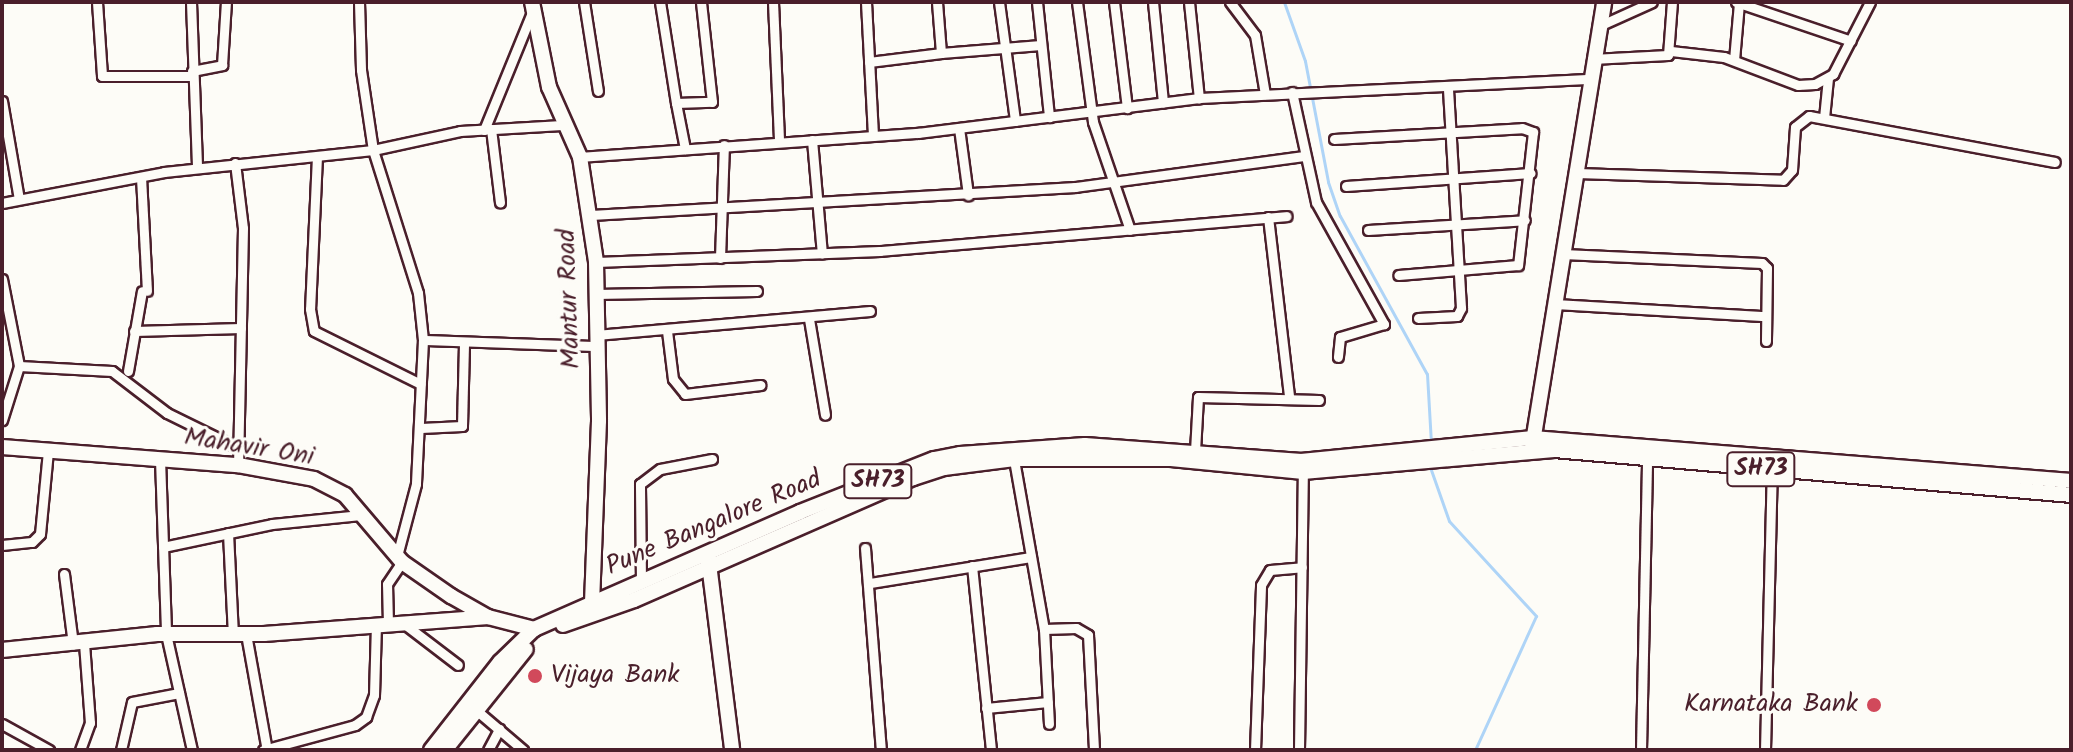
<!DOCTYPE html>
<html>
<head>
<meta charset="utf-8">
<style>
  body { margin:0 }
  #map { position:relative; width:2073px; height:752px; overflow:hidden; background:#fdfcf7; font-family:Kalam,sans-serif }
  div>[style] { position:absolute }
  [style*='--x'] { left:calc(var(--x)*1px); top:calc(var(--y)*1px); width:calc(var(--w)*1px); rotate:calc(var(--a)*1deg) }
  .stream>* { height:3px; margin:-1.5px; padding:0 1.5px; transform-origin:1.5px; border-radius:1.5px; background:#aed4f7 }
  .roads { filter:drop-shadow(2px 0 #4a1f2b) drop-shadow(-2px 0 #4a1f2b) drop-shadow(0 2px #4a1f2b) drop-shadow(0 -2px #4a1f2b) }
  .street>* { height:9px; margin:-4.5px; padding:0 4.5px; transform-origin:4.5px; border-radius:4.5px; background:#fdfcf7 }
  .secondary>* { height:14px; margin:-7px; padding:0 7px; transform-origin:7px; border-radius:7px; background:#fdfcf7 }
  .primary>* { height:14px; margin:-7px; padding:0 7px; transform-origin:7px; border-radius:7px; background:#fdfcf7 }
  .dots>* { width:22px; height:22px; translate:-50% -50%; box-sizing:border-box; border:4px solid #fdfcf7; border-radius:50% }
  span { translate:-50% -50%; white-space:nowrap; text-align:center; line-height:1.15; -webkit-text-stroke:6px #fdfcf7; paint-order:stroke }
  .shield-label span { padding:2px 6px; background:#fdfcf7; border:2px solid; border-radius:6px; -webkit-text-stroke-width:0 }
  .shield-label { font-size:24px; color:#4a1f2b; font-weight:700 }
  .street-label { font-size:26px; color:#4a1f2b }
  .poi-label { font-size:26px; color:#4a1f2b }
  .left { translate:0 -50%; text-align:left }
  .right { translate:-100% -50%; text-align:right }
  .frame { position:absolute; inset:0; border:4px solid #4a1f2b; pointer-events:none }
</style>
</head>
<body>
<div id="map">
  <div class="stream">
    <i style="--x:1284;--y:2;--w:63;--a:70.4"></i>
    <i style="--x:1305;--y:61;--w:123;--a:79.2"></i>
    <i style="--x:1328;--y:182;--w:36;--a:71"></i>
    <i style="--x:1340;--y:216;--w:180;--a:61.2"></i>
    <i style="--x:1427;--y:374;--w:70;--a:86.7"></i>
    <i style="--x:1430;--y:467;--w:57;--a:70.6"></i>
    <i style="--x:1449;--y:521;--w:129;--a:47.5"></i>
    <i style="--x:1536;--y:616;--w:147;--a:114.5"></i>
  </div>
  <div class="roads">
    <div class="street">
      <i style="--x:97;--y:2;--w:74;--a:86.1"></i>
      <i style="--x:102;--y:76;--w:90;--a:0"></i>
      <i style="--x:191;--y:2;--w:166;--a:87.9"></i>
      <i style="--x:359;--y:2;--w:68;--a:88.3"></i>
      <i style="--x:361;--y:70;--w:81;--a:81.5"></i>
      <i style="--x:373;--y:150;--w:150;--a:72.5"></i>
      <i style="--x:418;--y:293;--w:47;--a:83.9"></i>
      <i style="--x:423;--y:340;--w:144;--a:92.8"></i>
      <i style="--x:416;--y:484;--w:74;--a:104.8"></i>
      <i style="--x:584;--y:2;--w:90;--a:81.1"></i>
      <i style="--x:660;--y:2;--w:102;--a:81"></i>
      <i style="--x:676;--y:103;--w:36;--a:-2"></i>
      <i style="--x:712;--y:102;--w:101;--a:-96.3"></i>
      <i style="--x:773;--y:2;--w:140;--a:87.5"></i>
      <i style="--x:866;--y:2;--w:134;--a:87"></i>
      <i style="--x:999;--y:2;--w:120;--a:82.3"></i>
      <i style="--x:1037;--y:2;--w:116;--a:84"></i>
      <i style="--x:1077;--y:2;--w:121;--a:82.4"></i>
      <i style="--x:1093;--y:122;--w:114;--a:71.1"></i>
      <i style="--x:1114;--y:2;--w:107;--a:83"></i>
      <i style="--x:1153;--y:2;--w:101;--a:84.3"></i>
      <i style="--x:1189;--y:2;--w:97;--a:84.1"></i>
      <i style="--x:1230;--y:2;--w:41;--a:52.9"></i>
      <i style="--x:1255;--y:35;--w:60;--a:80.4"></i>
      <i style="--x:1736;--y:2;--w:121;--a:18.7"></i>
      <i style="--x:1599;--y:26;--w:58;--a:-24.4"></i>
      <i style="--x:1671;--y:51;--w:53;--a:6.5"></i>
      <i style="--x:1724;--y:57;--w:79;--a:20.7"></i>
      <i style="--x:1798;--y:85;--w:17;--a:-3"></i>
      <i style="--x:1815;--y:84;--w:21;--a:-29"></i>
      <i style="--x:1833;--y:74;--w:81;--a:-62.8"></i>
      <i style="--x:941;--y:53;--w:100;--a:-4.6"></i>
      <i style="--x:1592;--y:59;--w:76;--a:-3"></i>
      <i style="--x:1668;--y:55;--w:53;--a:-85.7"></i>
      <i style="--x:1734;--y:60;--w:57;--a:-85"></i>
      <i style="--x:869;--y:62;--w:73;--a:-7.1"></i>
      <i style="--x:941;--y:53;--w:51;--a:-94.5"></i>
      <i style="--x:192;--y:71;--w:31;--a:-11"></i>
      <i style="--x:222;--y:65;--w:63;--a:-86.4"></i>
      <i style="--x:1292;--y:92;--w:113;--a:77.7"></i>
      <i style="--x:1316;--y:202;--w:140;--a:60.9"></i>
      <i style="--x:1384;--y:324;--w:46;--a:163.5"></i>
      <i style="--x:1340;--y:337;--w:20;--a:96"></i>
      <i style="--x:2;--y:101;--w:99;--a:80.2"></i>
      <i style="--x:676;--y:103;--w:47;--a:78.9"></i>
      <i style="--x:1824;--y:118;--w:40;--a:-84.3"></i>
      <i style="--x:959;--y:128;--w:68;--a:82.3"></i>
      <i style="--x:491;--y:129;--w:74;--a:83"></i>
      <i style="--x:484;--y:130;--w:130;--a:-67.8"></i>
      <i style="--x:1334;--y:139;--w:188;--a:-3.3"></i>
      <i style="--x:1522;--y:128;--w:12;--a:20"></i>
      <i style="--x:1533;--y:132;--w:134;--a:96.4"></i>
      <i style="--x:1518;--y:265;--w:120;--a:175.2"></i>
      <i style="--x:812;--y:140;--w:114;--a:85"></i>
      <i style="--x:317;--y:156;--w:153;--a:92.6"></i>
      <i style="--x:310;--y:309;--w:22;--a:80"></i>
      <i style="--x:314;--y:331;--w:119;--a:26.4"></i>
      <i style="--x:580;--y:157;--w:339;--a:-4.1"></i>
      <i style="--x:918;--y:133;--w:283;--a:-7.1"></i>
      <i style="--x:1199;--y:98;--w:389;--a:-2.8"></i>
      <i style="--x:235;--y:163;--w:65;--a:83"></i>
      <i style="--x:243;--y:228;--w:237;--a:91.2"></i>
      <i style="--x:1577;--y:173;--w:206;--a:1.9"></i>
      <i style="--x:1783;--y:180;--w:13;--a:-48"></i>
      <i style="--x:1792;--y:170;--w:43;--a:-86"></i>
      <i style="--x:1795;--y:127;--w:18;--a:-38"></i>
      <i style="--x:1809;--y:116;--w:250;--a:10.6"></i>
      <i style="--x:141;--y:177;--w:114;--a:87"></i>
      <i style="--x:1346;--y:186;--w:185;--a:-4"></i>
      <i style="--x:2;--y:203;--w:165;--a:-10.8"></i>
      <i style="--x:164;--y:172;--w:210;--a:-6"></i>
      <i style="--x:373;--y:150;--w:89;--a:-12.3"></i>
      <i style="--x:460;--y:131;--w:102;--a:-3.4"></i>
      <i style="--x:591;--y:215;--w:485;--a:-3.3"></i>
      <i style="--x:1075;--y:187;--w:232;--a:-7.7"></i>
      <i style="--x:1268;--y:217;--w:180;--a:83.3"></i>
      <i style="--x:1368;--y:230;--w:157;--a:-3.6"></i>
      <i style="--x:1563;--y:254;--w:199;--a:2.6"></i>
      <i style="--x:1762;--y:263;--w:7;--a:45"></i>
      <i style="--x:1767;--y:268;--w:73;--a:90.8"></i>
      <i style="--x:720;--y:258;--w:113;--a:-88"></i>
      <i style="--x:596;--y:262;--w:284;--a:-2.2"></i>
      <i style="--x:880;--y:251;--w:408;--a:-4.9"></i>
      <i style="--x:2;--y:279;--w:89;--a:78.9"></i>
      <i style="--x:19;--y:366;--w:57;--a:107.5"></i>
      <i style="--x:596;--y:294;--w:161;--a:-1.1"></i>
      <i style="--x:1555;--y:304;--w:211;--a:3.3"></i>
      <i style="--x:1418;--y:318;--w:39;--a:-3"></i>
      <i style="--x:1457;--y:316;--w:9;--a:-63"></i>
      <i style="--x:1461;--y:308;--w:221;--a:-93.4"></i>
      <i style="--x:809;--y:319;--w:97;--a:80.5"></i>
      <i style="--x:134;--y:331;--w:107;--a:-1.6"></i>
      <i style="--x:667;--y:331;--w:48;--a:82.9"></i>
      <i style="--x:673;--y:379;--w:19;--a:51"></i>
      <i style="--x:685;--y:394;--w:76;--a:-6.8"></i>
      <i style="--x:596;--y:335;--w:275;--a:-5"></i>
      <i style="--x:423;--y:340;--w:173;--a:2"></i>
      <i style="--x:19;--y:366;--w:93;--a:3.1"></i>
      <i style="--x:112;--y:371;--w:69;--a:37.4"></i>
      <i style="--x:167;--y:413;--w:79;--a:26.2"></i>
      <i style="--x:128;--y:371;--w:81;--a:-80.1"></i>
      <i style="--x:421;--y:428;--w:41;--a:-2.8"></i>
      <i style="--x:462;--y:426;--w:84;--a:-88.6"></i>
      <i style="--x:1195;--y:451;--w:54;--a:-86.8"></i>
      <i style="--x:1198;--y:397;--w:121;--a:1.4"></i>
      <i style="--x:1013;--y:454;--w:178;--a:80"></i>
      <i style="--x:1044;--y:629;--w:95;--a:87"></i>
      <i style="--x:160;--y:459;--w:175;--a:88"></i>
      <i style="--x:166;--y:634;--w:119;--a:77.4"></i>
      <i style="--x:228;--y:533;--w:101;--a:87.2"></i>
      <i style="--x:2;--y:545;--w:30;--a:-6"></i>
      <i style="--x:32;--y:542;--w:11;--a:-45"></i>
      <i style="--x:40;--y:534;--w:83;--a:-84.5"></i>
      <i style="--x:163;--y:547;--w:111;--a:-11.9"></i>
      <i style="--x:272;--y:524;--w:89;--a:-5.8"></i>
      <i style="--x:865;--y:548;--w:203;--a:85.5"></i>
      <i style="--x:972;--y:566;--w:185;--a:84.1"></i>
      <i style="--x:64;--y:574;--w:71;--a:82.7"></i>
      <i style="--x:641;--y:582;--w:98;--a:-90.6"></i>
      <i style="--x:640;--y:484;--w:25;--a:-37"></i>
      <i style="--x:660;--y:469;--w:53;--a:-10.9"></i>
      <i style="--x:870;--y:583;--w:163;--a:-9.2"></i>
      <i style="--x:403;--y:623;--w:69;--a:37.4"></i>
      <i style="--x:388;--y:624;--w:40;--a:-91.4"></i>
      <i style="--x:387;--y:584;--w:27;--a:-56"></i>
      <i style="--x:1044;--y:629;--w:32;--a:-2"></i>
      <i style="--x:1076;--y:628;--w:14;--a:30"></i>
      <i style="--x:1088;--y:635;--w:115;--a:87"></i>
      <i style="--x:246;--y:634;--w:113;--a:79.8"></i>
      <i style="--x:986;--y:708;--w:62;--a:-5.5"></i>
      <i style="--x:476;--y:710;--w:62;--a:40.4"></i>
      <i style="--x:2;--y:724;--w:54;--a:29"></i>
      <i style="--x:80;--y:750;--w:29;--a:-70"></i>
      <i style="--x:90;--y:723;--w:80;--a:-94.3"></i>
      <i style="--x:121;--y:750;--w:49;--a:-77.1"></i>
      <i style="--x:132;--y:702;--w:48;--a:-10.8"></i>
      <i style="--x:263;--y:750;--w:95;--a:-15.2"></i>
      <i style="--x:355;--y:725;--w:14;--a:-36"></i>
      <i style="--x:366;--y:717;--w:23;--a:-70"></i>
      <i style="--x:374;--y:695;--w:70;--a:-88.4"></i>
      <i style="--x:488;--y:750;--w:24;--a:-62"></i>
      <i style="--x:1255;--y:750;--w:165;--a:-87.9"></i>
      <i style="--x:1261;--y:585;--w:17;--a:-59"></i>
      <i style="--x:1270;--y:570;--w:32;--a:-5"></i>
      <i style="--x:1299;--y:750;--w:278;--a:-89.2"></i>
      <i style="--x:1641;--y:750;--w:292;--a:-88.8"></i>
      <i style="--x:1765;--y:750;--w:280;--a:-88.6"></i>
    </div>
    <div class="secondary">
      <i style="--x:532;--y:2;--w:87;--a:78.7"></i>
      <i style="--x:549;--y:87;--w:77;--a:66.1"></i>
      <i style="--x:580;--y:157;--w:106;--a:81.3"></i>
      <i style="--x:596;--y:262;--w:159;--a:88.9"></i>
      <i style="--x:599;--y:421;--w:182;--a:92.2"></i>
      <i style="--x:2;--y:447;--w:237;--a:4.4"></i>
      <i style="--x:238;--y:465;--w:77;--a:10.4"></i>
      <i style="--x:314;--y:479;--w:35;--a:27"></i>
      <i style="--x:345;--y:495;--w:88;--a:49.6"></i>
      <i style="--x:402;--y:562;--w:60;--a:34.8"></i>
      <i style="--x:451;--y:596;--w:43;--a:29.6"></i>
      <i style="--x:488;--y:617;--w:48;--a:14.6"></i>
      <i style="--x:1532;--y:448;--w:452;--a:-80.8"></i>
      <i style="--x:708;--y:556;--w:195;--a:82.9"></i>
      <i style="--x:2;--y:650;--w:156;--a:-5.9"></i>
      <i style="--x:157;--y:634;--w:107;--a:0"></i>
      <i style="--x:264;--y:634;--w:225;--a:-4.3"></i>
    </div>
    <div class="primary">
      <i style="--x:563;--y:625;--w:75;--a:-19.4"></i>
      <i style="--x:634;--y:600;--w:305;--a:-23.6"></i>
      <i style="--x:913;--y:478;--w:33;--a:-18"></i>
      <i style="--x:944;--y:468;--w:71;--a:-7.3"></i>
      <i style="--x:1014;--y:459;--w:157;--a:0"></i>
      <i style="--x:1171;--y:459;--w:133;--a:5.6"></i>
      <i style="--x:1303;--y:472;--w:252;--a:-5"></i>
      <i style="--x:1554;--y:450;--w:519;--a:4.97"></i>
      <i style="--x:431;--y:750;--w:112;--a:-51.9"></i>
      <i style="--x:500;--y:662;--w:47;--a:-44.1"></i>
      <i style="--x:534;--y:629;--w:291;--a:-23.7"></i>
      <i style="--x:800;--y:512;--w:144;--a:-21.6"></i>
      <i style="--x:934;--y:459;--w:26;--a:-11"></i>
      <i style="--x:960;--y:454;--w:125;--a:-4.1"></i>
      <i style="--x:1085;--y:445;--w:217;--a:4.2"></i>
      <i style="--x:1301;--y:461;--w:233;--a:-5.7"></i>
      <i style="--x:1533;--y:438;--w:540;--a:4.57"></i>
      <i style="--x:445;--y:750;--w:129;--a:-51.3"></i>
    </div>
  </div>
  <div class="dots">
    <i style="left:535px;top:676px;background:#d1495b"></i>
    <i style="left:1874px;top:705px;background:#d1495b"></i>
  </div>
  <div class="shield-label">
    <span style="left:1761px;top:469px">SH73</span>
    <span style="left:878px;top:481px">SH73</span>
  </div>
  <div class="street-label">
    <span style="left:570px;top:299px;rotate:-92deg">Mantur Road</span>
    <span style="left:249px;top:448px;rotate:9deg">Mahavir Oni</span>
    <span style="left:714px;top:524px;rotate:-23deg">Pune Bangalore Road</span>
  </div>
  <div class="poi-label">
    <span class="left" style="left:551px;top:676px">Vijaya Bank</span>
    <span class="right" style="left:1858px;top:705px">Karnataka Bank</span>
  </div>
  <div class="frame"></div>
</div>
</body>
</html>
